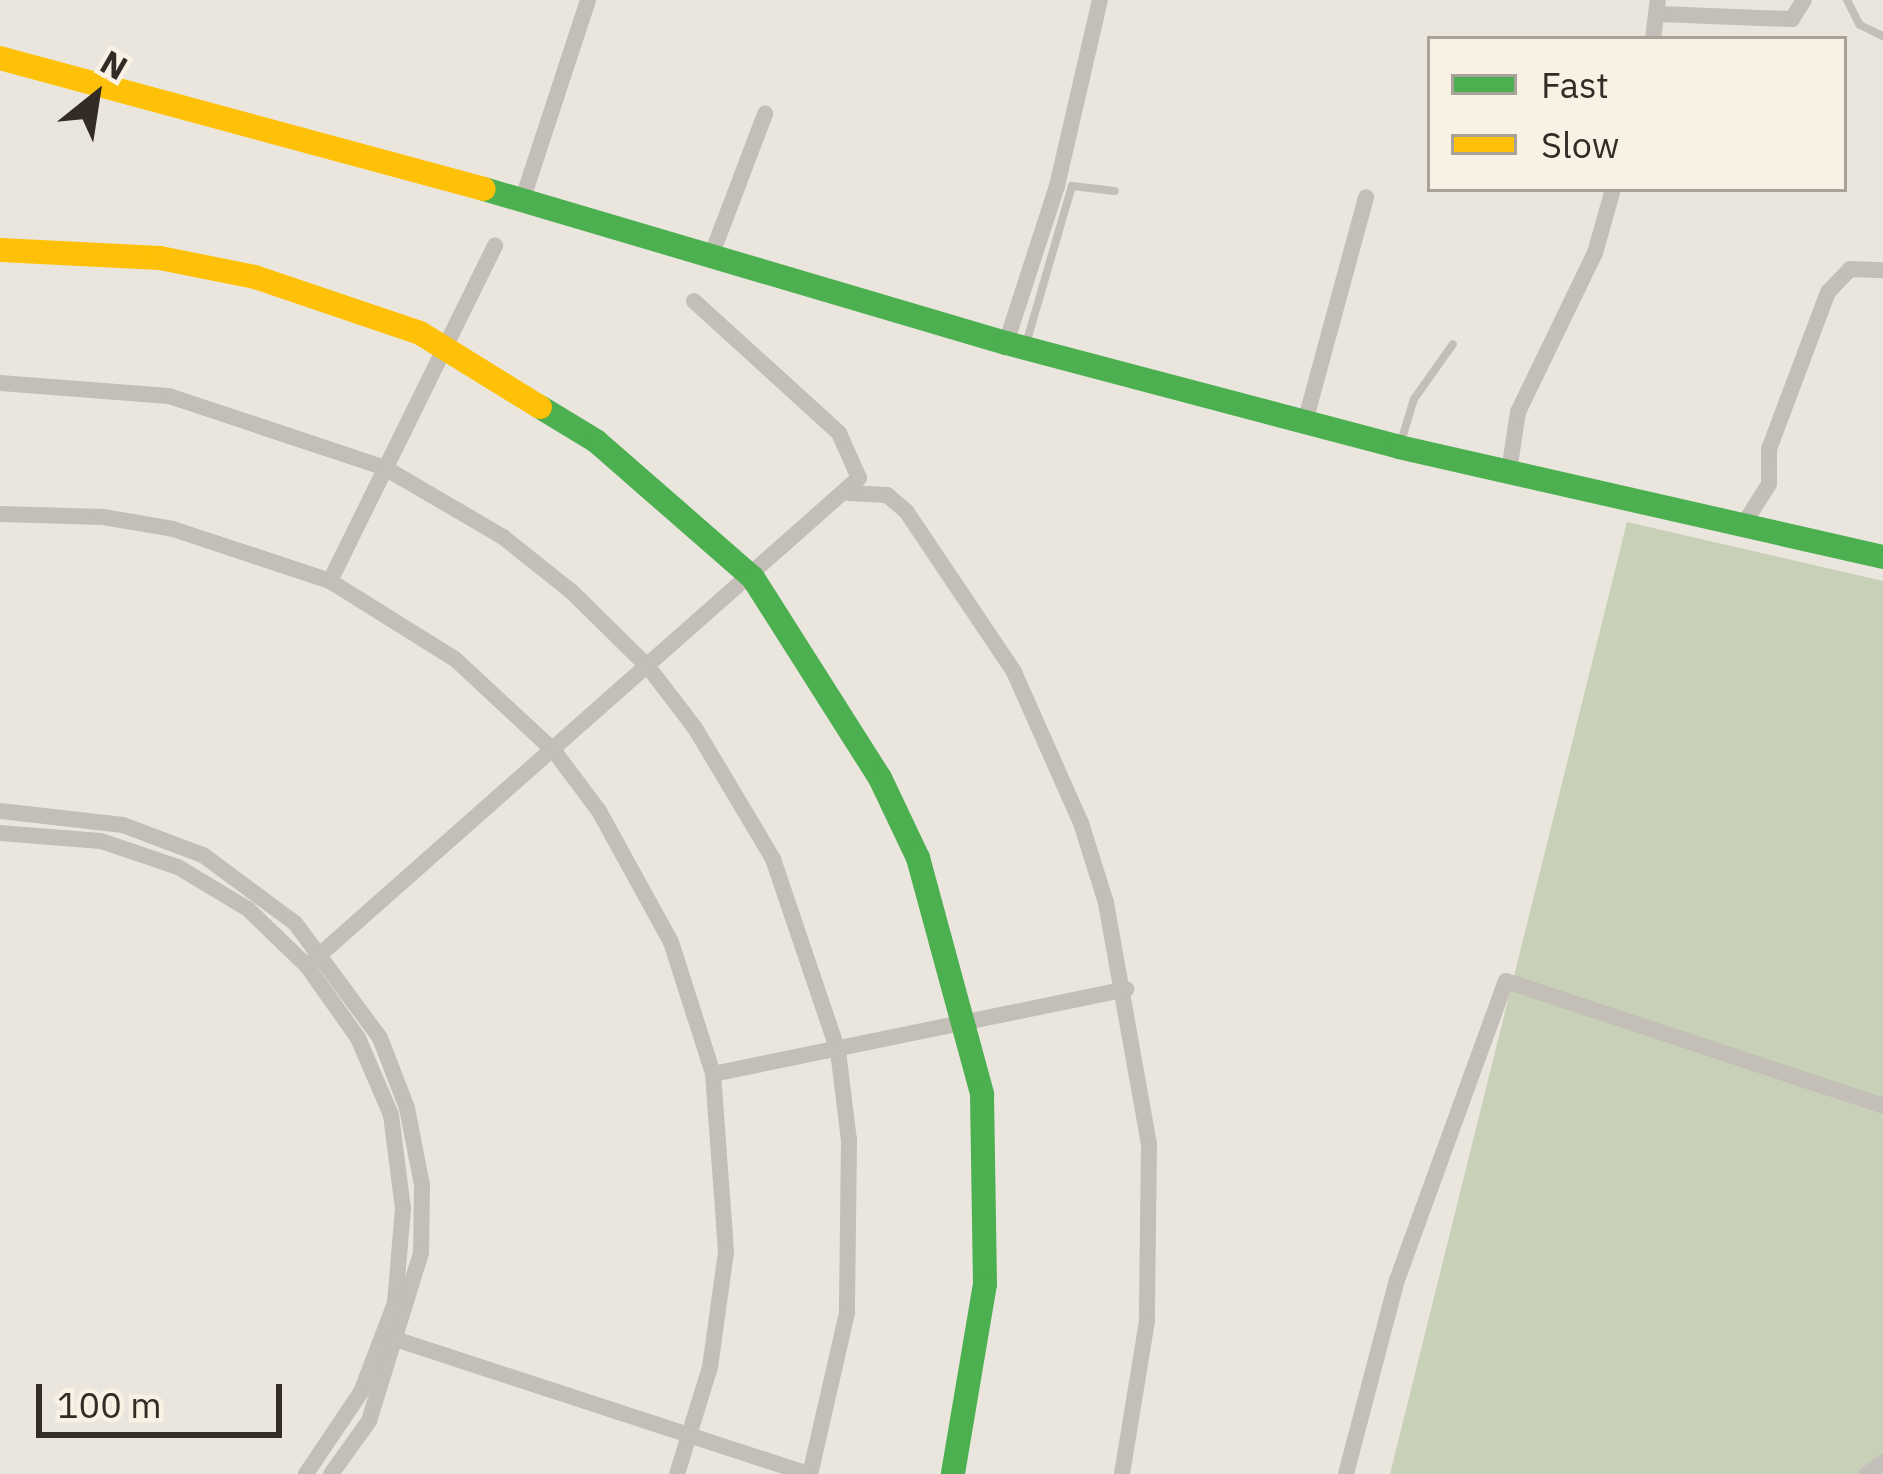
<!DOCTYPE html>
<html>
<head>
<meta charset="utf-8">
<style>
  body { margin:0 }
  #map { position:relative; width:1883px; height:1474px; overflow:hidden; background:#eae6de; font-family:"IBM Plex Sans",sans-serif }
  div>[style] { position:absolute }
  [style*='--x'] { left:calc(var(--x)*1px); top:calc(var(--y)*1px); width:calc(var(--w)*1px); rotate:calc(var(--a)*1deg) }
  .green>* { inset:0; background:#c9d0b8 }
  .lane>* { height:8px; margin:-4px; padding:0 4px; transform-origin:4px; border-radius:4px; background:#c3beb7 }
  .street>* { height:16px; margin:-8px; padding:0 8px; transform-origin:8px; border-radius:8px; background:#c3beb7 }
  .fast>* { height:24px; margin:-12px; padding:0 12px; transform-origin:12px; border-radius:12px; background:#4caf50 }
  .slow>* { height:24px; margin:-12px; padding:0 12px; transform-origin:12px; border-radius:12px; background:#ffc107 }
  span { translate:-50% -50%; white-space:nowrap; text-align:center; line-height:1.15; -webkit-text-stroke:12px #f8f1e4; paint-order:stroke }
  .legend { position:absolute; left:1427px; top:36px; width:420px; height:156px; box-sizing:border-box; background:#f8f1e4; border:3px solid #a9a298; margin:0; padding:15px 21px; list-style:none; font-size:36px; color:#332b26 }
  .legend li { display:flex; align-items:center; gap:24px; height:60px }
  .legend b { width:60px; border:3px solid #a9a298 }
  .north { position:absolute; left:36px; top:36px; width:120px; height:120px; -webkit-text-stroke:9px #f8f1e4; paint-order:stroke; rotate:30deg; font-size:33px; font-weight:700; line-height:48px; text-align:center; color:#332b26 }
  .north::after { content:''; display:block; margin:auto; width:42px; height:54px; background:#332b26; clip-path:polygon(50% 0,100% 100%,50% 72%,0 100%) }
  .scale { position:absolute; left:36px; top:1384px; width:246px; height:54px; box-sizing:border-box; border:6px solid #332b26; border-top:0; padding-left:15px; font-size:36px; line-height:42px; white-space:nowrap; color:#332b26; -webkit-text-stroke:9px #f8f1e4; paint-order:stroke }
</style>
</head>
<body>
<div id="map">
  <div class="green">
    <i style="clip-path:polygon(1627px 522px,1883px 581px,1883px 1474px,1390px 1474px)"></i>
  </div>
  <div class="lane">
    <i style="--x:1847;--y:0;--w:28;--a:63"></i>
    <i style="--x:1860;--y:25;--w:25;--a:26"></i>
    <i style="--x:1026;--y:344;--w:165;--a:-73.8"></i>
    <i style="--x:1072;--y:186;--w:43;--a:6.6"></i>
    <i style="--x:1400;--y:445;--w:48;--a:-73.1"></i>
    <i style="--x:1414;--y:399;--w:67;--a:-54.7"></i>
  </div>
  <div class="street">
    <i style="--x:1659;--y:14;--w:133;--a:2.2"></i>
    <i style="--x:1792;--y:19;--w:22;--a:-58"></i>
    <i style="--x:1653;--y:39;--w:39;--a:-83"></i>
    <i style="--x:523;--y:198;--w:208;--a:-71.8"></i>
    <i style="--x:713;--y:251;--w:147;--a:-69.2"></i>
    <i style="--x:1006;--y:343;--w:165;--a:-72"></i>
    <i style="--x:1057;--y:186;--w:191;--a:-77"></i>
    <i style="--x:0;--y:383;--w:169;--a:4.4"></i>
    <i style="--x:169;--y:396;--w:228;--a:18.4"></i>
    <i style="--x:385;--y:468;--w:137;--a:30.3"></i>
    <i style="--x:503;--y:537;--w:87;--a:38.5"></i>
    <i style="--x:571;--y:591;--w:110;--a:44.6"></i>
    <i style="--x:649;--y:668;--w:76;--a:52.5"></i>
    <i style="--x:695;--y:728;--w:152;--a:59.2"></i>
    <i style="--x:773;--y:859;--w:203;--a:71.3"></i>
    <i style="--x:838;--y:1051;--w:90;--a:83"></i>
    <i style="--x:849;--y:1140;--w:173;--a:90.7"></i>
    <i style="--x:847;--y:1313;--w:165;--a:102.9"></i>
    <i style="--x:1305;--y:422;--w:233;--a:-74.8"></i>
    <i style="--x:1509;--y:471;--w:60;--a:-81.3"></i>
    <i style="--x:1518;--y:412;--w:177;--a:-64.2"></i>
    <i style="--x:1595;--y:253;--w:66;--a:-74.3"></i>
    <i style="--x:849;--y:493;--w:38;--a:3"></i>
    <i style="--x:887;--y:495;--w:25;--a:40"></i>
    <i style="--x:906;--y:511;--w:194;--a:56.1"></i>
    <i style="--x:1014;--y:672;--w:165;--a:66.1"></i>
    <i style="--x:1081;--y:823;--w:84;--a:72.6"></i>
    <i style="--x:1106;--y:903;--w:246;--a:79.9"></i>
    <i style="--x:1149;--y:1145;--w:176;--a:90.7"></i>
    <i style="--x:1147;--y:1321;--w:155;--a:99.3"></i>
    <i style="--x:0;--y:514;--w:103;--a:1.7"></i>
    <i style="--x:103;--y:517;--w:71;--a:9.7"></i>
    <i style="--x:173;--y:529;--w:165;--a:18.3"></i>
    <i style="--x:330;--y:581;--w:147;--a:32"></i>
    <i style="--x:455;--y:659;--w:135;--a:42.9"></i>
    <i style="--x:554;--y:751;--w:75;--a:53.1"></i>
    <i style="--x:599;--y:811;--w:149;--a:61.2"></i>
    <i style="--x:671;--y:942;--w:139;--a:72.3"></i>
    <i style="--x:713;--y:1074;--w:178;--a:85.8"></i>
    <i style="--x:726;--y:1252;--w:116;--a:97.9"></i>
    <i style="--x:710;--y:1367;--w:112;--a:107.1"></i>
    <i style="--x:1745;--y:522;--w:45;--a:-57.7"></i>
    <i style="--x:1769;--y:484;--w:35;--a:-90"></i>
    <i style="--x:1769;--y:449;--w:168;--a:-69.4"></i>
    <i style="--x:1828;--y:292;--w:32;--a:-46"></i>
    <i style="--x:1850;--y:269;--w:33;--a:2"></i>
    <i style="--x:330;--y:581;--w:374;--a:-63.8"></i>
    <i style="--x:0;--y:811;--w:124;--a:6.5"></i>
    <i style="--x:123;--y:825;--w:85;--a:20.6"></i>
    <i style="--x:203;--y:855;--w:114;--a:36.5"></i>
    <i style="--x:295;--y:923;--w:143;--a:53.5"></i>
    <i style="--x:380;--y:1038;--w:75;--a:68.9"></i>
    <i style="--x:407;--y:1108;--w:78;--a:79"></i>
    <i style="--x:422;--y:1185;--w:68;--a:90.8"></i>
    <i style="--x:421;--y:1253;--w:176;--a:107.2"></i>
    <i style="--x:369;--y:1421;--w:65;--a:125.6"></i>
    <i style="--x:0;--y:833;--w:101;--a:4.5"></i>
    <i style="--x:101;--y:841;--w:81;--a:18.7"></i>
    <i style="--x:178;--y:867;--w:82;--a:31"></i>
    <i style="--x:248;--y:909;--w:82;--a:44"></i>
    <i style="--x:307;--y:966;--w:88;--a:54.7"></i>
    <i style="--x:358;--y:1038;--w:84;--a:66.8"></i>
    <i style="--x:391;--y:1115;--w:95;--a:82.7"></i>
    <i style="--x:403;--y:1209;--w:94;--a:94.9"></i>
    <i style="--x:395;--y:1303;--w:95;--a:110.9"></i>
    <i style="--x:361;--y:1392;--w:99;--a:123.9"></i>
    <i style="--x:307;--y:966;--w:737;--a:-41.48"></i>
    <i style="--x:859;--y:478;--w:49;--a:-114"></i>
    <i style="--x:839;--y:433;--w:196;--a:-137.7"></i>
    <i style="--x:713;--y:1074;--w:422;--a:-11.6"></i>
    <i style="--x:389;--y:1337;--w:440;--a:18.1"></i>
    <i style="--x:1346;--y:1474;--w:201;--a:-75.3"></i>
    <i style="--x:1397;--y:1280;--w:318;--a:-70"></i>
    <i style="--x:1506;--y:981;--w:397;--a:18.3"></i>
    <i style="--x:1867;--y:1474;--w:20;--a:-37"></i>
  </div>
  <div class="fast">
    <i style="--x:484;--y:189;--w:544;--a:16.44"></i>
    <i style="--x:1006;--y:343;--w:407;--a:14.8"></i>
    <i style="--x:1399;--y:447;--w:496;--a:12.8"></i>
    <i style="--x:540;--y:407;--w:66;--a:31.3"></i>
    <i style="--x:596;--y:441;--w:208;--a:41.1"></i>
    <i style="--x:753;--y:578;--w:237;--a:57.6"></i>
    <i style="--x:880;--y:778;--w:89;--a:64.6"></i>
    <i style="--x:918;--y:858;--w:245;--a:74.8"></i>
    <i style="--x:982;--y:1094;--w:190;--a:89.1"></i>
    <i style="--x:985;--y:1284;--w:193;--a:99.6"></i>
  </div>
  <div class="slow">
    <i style="--x:0;--y:58;--w:501;--a:15.14"></i>
    <i style="--x:0;--y:250;--w:160;--a:2.9"></i>
    <i style="--x:160;--y:258;--w:97;--a:11.3"></i>
    <i style="--x:255;--y:277;--w:174;--a:18.7"></i>
    <i style="--x:420;--y:333;--w:141;--a:31.7"></i>
  </div>
  <ul class="legend">
  <li><b style="height:15px;background:#4caf50"></b>Fast</li>
  <li><b style="height:15px;background:#ffc107"></b>Slow</li>
  </ul>
  <div class="north">N</div>
  <div class="scale">100 m</div>
</div>
</body>
</html>
